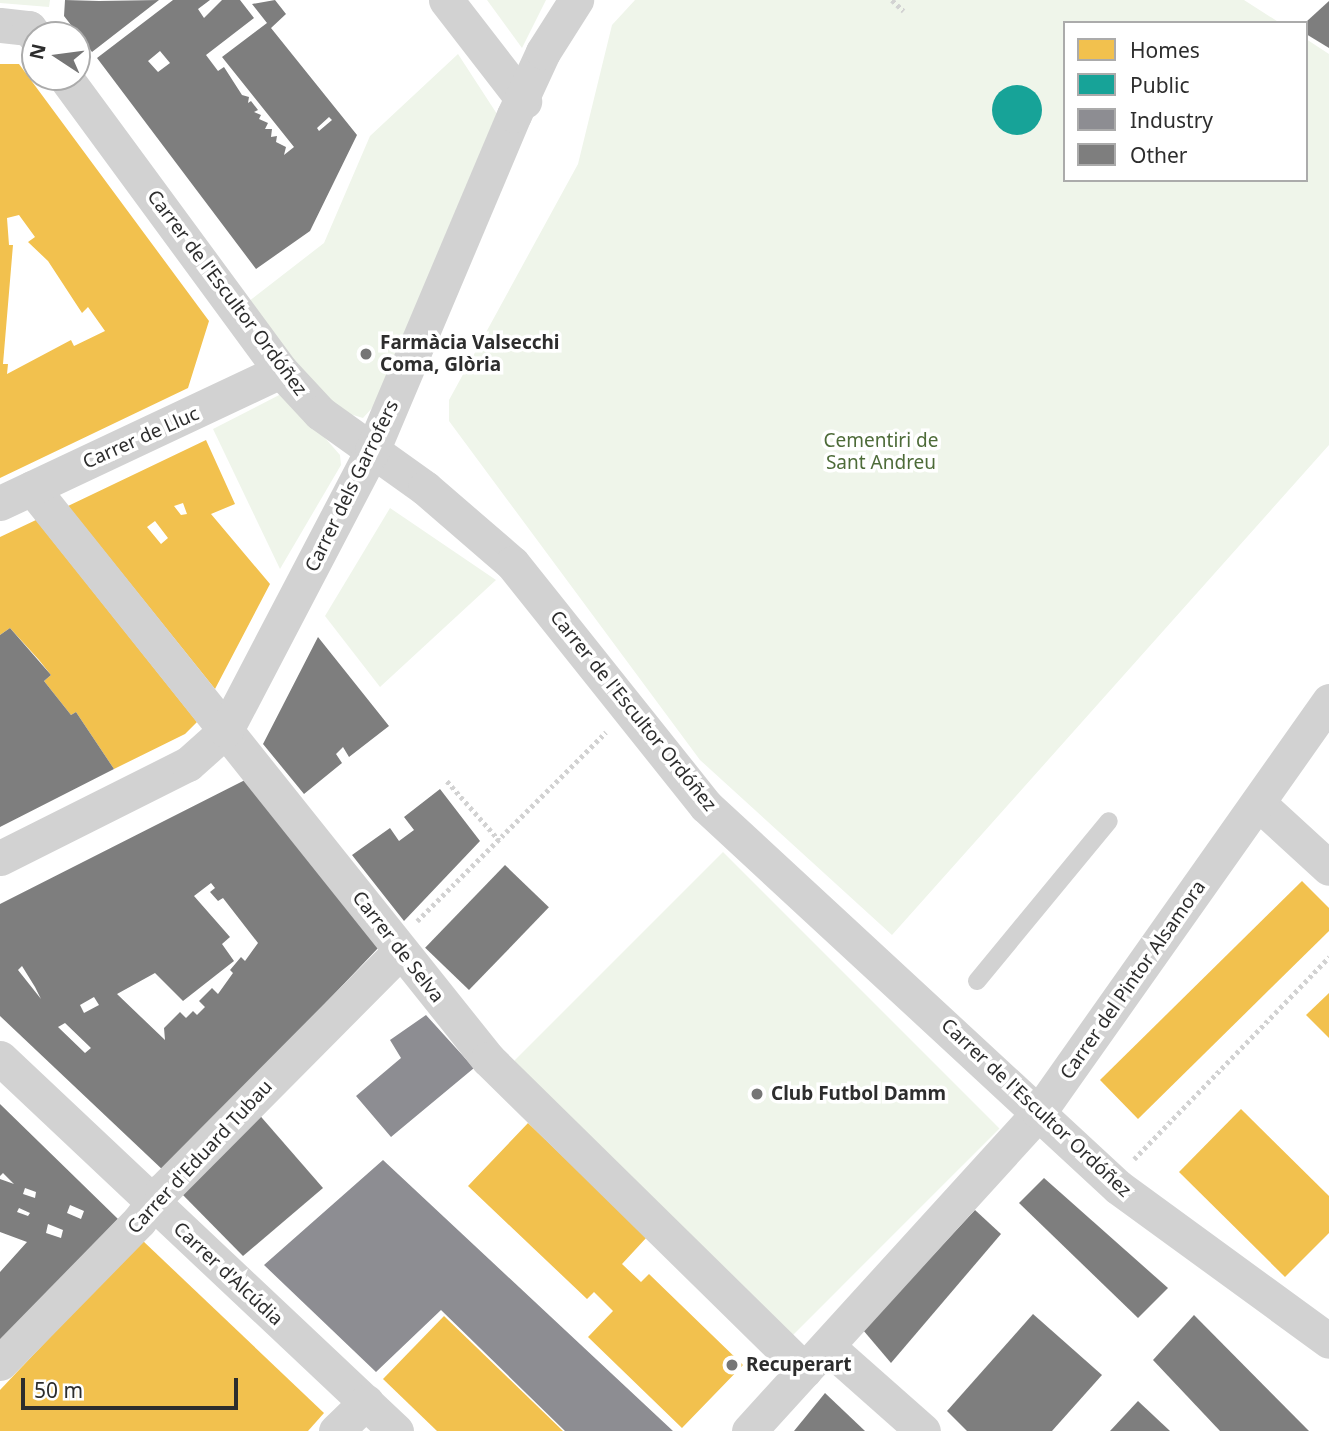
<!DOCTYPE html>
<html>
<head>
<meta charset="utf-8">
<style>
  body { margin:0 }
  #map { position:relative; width:1329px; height:1431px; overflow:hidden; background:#fff; font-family:"Noto Sans",sans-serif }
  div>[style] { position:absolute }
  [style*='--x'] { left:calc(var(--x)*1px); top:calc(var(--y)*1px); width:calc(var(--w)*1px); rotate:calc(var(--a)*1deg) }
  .green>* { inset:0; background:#eff5ea; transform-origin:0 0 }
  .homes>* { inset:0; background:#f2c14e }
  .public>* { inset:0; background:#17a398 }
  .round { border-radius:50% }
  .industry>* { inset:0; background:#8d8d92 }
  .building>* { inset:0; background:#7e7e7e; transform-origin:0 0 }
  .path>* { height:4.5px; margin-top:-2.25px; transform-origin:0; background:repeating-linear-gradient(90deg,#d2d2d2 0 3.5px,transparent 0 7px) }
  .service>* { height:18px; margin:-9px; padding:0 9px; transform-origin:9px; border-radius:9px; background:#d2d2d2 }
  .minor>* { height:35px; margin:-17.5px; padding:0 17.5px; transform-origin:17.5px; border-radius:17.5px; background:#d2d2d2 }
  .dots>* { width:19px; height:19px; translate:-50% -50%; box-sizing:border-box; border:4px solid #fff; border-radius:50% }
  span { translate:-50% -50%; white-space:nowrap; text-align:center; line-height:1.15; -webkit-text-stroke:7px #fff; paint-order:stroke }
  .street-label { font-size:19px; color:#2d2d2d }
  .poi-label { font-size:19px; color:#2d2d2d; font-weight:700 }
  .left { translate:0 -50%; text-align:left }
  .park-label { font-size:19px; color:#4d6b38 }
  .legend { position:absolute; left:1063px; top:21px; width:245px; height:161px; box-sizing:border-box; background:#fff; border:2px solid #ababab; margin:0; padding:9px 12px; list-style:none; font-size:21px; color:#2d2d2d }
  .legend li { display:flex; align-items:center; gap:14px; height:35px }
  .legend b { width:35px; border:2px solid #ababab }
  .north { position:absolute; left:21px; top:21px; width:70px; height:70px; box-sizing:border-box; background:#fff; border:2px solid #ababab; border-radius:50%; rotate:283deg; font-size:19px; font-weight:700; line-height:28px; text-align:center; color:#2d2d2d }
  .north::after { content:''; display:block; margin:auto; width:24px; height:32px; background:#767676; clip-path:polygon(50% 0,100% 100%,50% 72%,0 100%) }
  .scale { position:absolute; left:21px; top:1378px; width:217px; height:32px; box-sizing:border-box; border:4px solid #2d2d2d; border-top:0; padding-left:9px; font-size:21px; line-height:24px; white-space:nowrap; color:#2d2d2d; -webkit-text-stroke:5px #fff; paint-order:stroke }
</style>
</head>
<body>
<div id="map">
  <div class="green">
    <i style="clip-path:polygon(0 0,50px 0,49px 7px,0 3px)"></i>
    <i style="clip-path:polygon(487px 0,546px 0,522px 48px)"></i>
    <i style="clip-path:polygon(635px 0,1244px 0,1280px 23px,1065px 23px,1065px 180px,1306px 180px,1306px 39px,1329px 54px,1329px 445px,892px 935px,700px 760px,449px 421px,449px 400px,578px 164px,612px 25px)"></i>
    <i style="clip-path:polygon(458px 54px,497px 114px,382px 397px,363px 418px,340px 411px,244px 305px,324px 243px,370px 136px)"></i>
    <i style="clip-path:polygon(285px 392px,340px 455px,341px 465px,280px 569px,213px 429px)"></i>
    <i style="clip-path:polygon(390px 508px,496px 580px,380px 687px,325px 616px)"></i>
    <i style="left:723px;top:852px;width:391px;height:298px;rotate:45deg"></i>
  </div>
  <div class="homes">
    <i style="clip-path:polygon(evenodd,0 64px,19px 64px,209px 321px,188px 388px,0 478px,0 64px,19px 215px,35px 237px,28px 242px,48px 261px,82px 313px,88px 307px,105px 331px,74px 346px,71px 340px,7px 374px,8px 364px,3px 364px,13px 245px,9px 245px,7px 218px,19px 215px)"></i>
    <i style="clip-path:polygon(evenodd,206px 440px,235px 504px,211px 514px,270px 584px,215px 689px,68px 506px,206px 440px,183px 503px,187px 514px,181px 515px,174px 506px,183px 503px,206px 440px,155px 521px,168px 538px,161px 544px,147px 527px,155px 521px)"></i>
    <i style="clip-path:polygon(36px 520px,197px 722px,185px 734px,114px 769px,76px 712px,71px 715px,44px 681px,51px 675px,39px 660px,10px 628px,0 635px,0 537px)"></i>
    <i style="clip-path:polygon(1302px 881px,1329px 908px,1329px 931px,1138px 1119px,1100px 1080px)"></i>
    <i style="clip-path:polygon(1329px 993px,1329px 1038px,1306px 1015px)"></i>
    <i style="clip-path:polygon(1241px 1109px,1329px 1196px,1329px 1233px,1285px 1277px,1179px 1172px)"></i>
    <i style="clip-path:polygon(528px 1123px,647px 1237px,622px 1264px,641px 1282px,649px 1274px,743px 1365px,682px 1428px,588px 1337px,613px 1311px,594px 1292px,587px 1299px,468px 1186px)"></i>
    <i style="clip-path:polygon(142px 1240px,324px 1413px,308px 1431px,0 1431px,0 1390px)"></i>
    <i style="clip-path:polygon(444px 1316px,563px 1431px,437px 1431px,383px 1379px)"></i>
  </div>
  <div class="public">
    <i class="round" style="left:992px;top:85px;width:50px;height:50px"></i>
  </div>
  <div class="industry">
    <i style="clip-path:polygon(426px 1015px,474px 1068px,391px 1137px,356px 1096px,401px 1058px,390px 1040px)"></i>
    <i style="clip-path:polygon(383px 1160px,673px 1431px,565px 1431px,441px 1310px,376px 1372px,264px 1265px)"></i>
  </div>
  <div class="building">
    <i style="clip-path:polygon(65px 0,99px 1px,159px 0,92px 52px,64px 16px)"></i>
    <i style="clip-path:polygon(evenodd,173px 0,210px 0,198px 9px,204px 18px,222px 0,240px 0,254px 18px,206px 55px,218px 71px,224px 67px,242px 95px,249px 97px,248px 103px,251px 101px,258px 110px,254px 112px,261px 115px,259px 119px,268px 123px,265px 129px,272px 129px,271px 137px,277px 136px,276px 142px,286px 147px,284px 155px,294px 147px,222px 57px,267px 23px,252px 4px,275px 0,286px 14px,271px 28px,357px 135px,310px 231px,256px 269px,97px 58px,173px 0,160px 51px,170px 63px,158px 72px,148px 61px,160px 51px,173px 0,329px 117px,332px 120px,319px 131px,317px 128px,329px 117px)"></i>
    <i style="clip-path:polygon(1329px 1px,1329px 48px,1306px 34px,1306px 22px)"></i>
    <i style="clip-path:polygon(10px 628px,51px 675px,44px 681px,71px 715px,76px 712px,114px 769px,0 827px,0 635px)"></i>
    <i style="clip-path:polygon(318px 637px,389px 726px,349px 757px,343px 747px,336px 754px,342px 763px,304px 794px,263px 744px)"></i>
    <i style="clip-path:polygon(evenodd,245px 780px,379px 947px,165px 1172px,0 1016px,0 904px,245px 780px,211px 883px,215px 888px,210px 892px,218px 901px,223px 898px,258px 943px,245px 961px,241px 957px,230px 970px,233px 973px,218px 994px,212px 988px,199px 1001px,205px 1007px,197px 1015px,193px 1011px,186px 1018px,180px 1012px,164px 1028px,165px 1040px,117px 994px,155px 973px,183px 1001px,234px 961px,222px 944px,230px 937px,194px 896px,211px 883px,245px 780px,22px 966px,35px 987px,41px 999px,18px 970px,22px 966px,245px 780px,94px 997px,99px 1005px,84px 1013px,80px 1005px,94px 997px,245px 780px,65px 1023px,91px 1048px,85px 1053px,58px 1027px,65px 1023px)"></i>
    <i style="clip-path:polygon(440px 789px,480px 841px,404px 921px,352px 855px,390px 828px,399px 841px,414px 830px,404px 817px)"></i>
    <i style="left:505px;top:865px;width:61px;height:115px;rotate:44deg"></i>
    <i style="clip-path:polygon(evenodd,0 1104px,118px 1219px,0 1343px,0 1272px,27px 1242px,0 1232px,0 1179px,14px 1184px,3px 1173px,0 1176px,0 1104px,25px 1188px,36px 1192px,35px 1198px,23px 1194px,25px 1188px,0 1104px,70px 1205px,84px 1211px,81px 1219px,67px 1213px,70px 1205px,0 1104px,19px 1208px,30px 1213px,28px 1216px,17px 1212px,19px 1208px,0 1104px,48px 1224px,63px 1230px,61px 1238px,46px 1233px,48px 1224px)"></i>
    <i style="clip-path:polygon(256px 1111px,323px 1188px,243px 1256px,179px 1191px)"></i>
    <i style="clip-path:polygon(1044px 1178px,1168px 1288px,1138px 1318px,1019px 1203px)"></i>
    <i style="clip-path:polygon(975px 1210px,1001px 1234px,891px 1363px,863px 1330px)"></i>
    <i style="clip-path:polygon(1033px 1314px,1102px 1375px,1052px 1431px,967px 1431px,947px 1411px)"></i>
    <i style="clip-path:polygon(1194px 1315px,1309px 1431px,1220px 1431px,1153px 1360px)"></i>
    <i style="clip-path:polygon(825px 1393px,865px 1431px,794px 1431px)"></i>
    <i style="clip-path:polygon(1138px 1401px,1170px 1431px,1110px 1431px)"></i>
  </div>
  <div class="path">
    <i style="--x:892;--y:0;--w:16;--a:43"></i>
    <i style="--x:447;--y:781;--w:79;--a:48.6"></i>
    <i style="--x:417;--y:921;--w:267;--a:-45"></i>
    <i style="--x:1134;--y:1159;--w:281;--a:-46"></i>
  </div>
  <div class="service">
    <i style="--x:977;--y:981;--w:207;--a:-50.5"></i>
  </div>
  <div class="minor">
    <i style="--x:446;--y:0;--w:128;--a:52.3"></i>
    <i style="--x:0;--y:25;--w:29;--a:6"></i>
    <i style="--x:29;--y:28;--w:10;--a:53"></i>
    <i style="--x:65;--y:77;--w:365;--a:53.7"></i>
    <i style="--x:281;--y:371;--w:57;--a:47.1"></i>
    <i style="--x:320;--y:413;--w:129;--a:35.5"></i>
    <i style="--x:425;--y:488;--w:115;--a:40.8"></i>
    <i style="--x:512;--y:563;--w:311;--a:51.4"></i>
    <i style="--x:706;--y:806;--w:561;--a:42.76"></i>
    <i style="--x:1118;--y:1187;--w:261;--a:36.1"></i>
    <i style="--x:32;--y:488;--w:731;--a:51.39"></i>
    <i style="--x:488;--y:1059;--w:444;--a:44.5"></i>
    <i style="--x:0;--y:503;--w:310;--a:-25.2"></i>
    <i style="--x:1258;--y:803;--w:96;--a:42.5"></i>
    <i style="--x:0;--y:858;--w:210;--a:-26.6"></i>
    <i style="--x:188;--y:764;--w:51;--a:-41.8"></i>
    <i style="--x:226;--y:730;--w:315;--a:-62.4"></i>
    <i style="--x:372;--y:451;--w:365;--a:-67.1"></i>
    <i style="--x:514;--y:115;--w:69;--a:-65.3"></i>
    <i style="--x:543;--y:52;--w:62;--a:-57.6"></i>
    <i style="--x:0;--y:1058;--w:544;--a:43.29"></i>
    <i style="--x:827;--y:1346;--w:128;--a:41.5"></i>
    <i style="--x:0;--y:1363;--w:199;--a:-45.6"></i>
    <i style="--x:139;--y:1221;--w:38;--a:-53"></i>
    <i style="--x:162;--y:1191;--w:338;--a:-45.2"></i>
    <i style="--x:336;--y:1431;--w:42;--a:-44"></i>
    <i style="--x:749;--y:1431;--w:431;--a:-47.7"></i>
    <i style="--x:1039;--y:1112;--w:503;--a:-54.79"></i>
  </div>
  <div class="dots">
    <i style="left:366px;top:354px;background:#767676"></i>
    <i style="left:757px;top:1094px;background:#767676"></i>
    <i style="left:732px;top:1365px;background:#767676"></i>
  </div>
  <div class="street-label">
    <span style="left:227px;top:293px;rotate:53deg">Carrer de l'Escultor Ordóñez</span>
    <span style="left:141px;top:438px;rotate:-24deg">Carrer de Lluc</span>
    <span style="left:352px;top:486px;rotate:-64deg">Carrer dels Garrofers</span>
    <span style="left:633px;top:711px;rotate:51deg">Carrer de l'Escultor Ordóñez</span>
    <span style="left:398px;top:947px;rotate:52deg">Carrer de Selva</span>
    <span style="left:1133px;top:980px;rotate:-55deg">Carrer del Pintor Alsamora</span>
    <span style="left:1036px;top:1108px;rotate:43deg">Carrer de l'Escultor Ordóñez</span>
    <span style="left:200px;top:1157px;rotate:-47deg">Carrer d'Eduard Tubau</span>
    <span style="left:228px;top:1274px;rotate:43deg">Carrer d'Alcúdia</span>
  </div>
  <div class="poi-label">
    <span class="left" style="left:380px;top:354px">Farmàcia Valsecchi<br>Coma, Glòria</span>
    <span class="left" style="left:771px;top:1094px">Club Futbol Damm</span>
    <span class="left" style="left:746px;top:1365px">Recuperart</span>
  </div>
  <div class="park-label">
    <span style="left:881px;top:452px">Cementiri de<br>Sant Andreu</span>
  </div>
  <ul class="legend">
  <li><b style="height:19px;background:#f2c14e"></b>Homes</li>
  <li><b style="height:19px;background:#17a398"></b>Public</li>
  <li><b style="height:19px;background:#8d8d92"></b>Industry</li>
  <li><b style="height:19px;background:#7e7e7e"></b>Other</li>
  </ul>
  <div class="north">N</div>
  <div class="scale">50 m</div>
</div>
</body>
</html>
